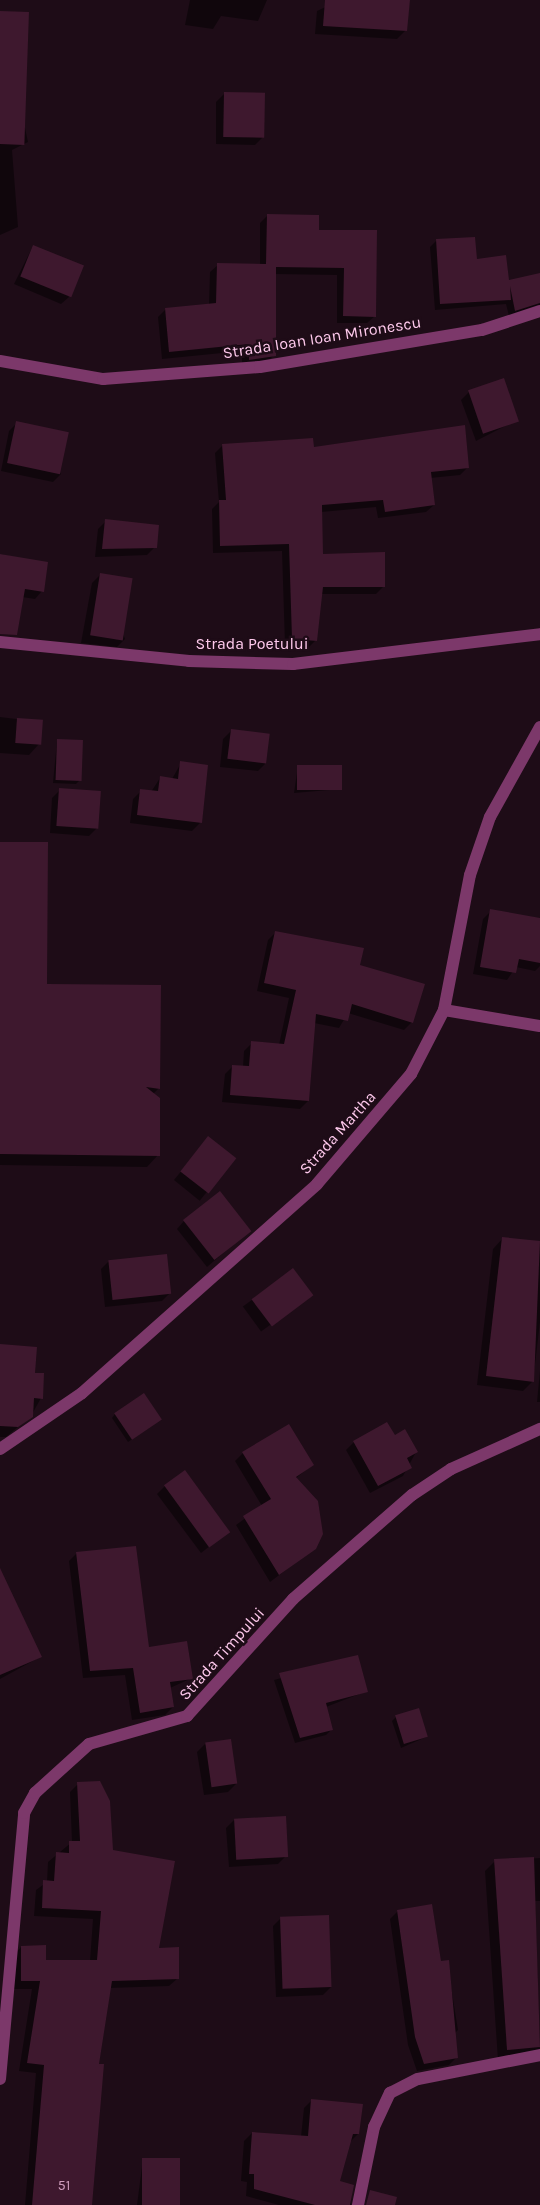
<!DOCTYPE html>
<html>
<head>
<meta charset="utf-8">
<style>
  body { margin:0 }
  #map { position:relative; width:540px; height:2205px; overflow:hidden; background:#1e0c17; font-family:Karla,sans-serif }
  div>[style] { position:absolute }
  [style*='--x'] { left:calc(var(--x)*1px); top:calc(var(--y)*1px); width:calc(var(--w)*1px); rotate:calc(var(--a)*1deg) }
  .shadow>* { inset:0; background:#0007; transform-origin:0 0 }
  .building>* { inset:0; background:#3e182e; transform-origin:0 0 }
  .service>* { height:12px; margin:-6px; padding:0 6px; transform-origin:6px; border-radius:6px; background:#7c386a }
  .minor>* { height:12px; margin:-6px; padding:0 6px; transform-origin:6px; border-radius:6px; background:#7c386a }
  span { translate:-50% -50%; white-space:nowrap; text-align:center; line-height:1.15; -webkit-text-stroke:5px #1e0c17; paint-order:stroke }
  .number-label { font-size:14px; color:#ce9dbc }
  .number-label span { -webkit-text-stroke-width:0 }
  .street-label { font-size:16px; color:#fec9ec }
</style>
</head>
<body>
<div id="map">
  <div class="shadow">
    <i style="clip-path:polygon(190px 0,267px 0,258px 21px,221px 16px,213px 29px,185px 25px)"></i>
    <i style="clip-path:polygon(340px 0,410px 0,405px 31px,397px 39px,315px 34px,317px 11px)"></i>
    <i style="clip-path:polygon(0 12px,28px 142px,12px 150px,18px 227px,0 235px)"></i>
    <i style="clip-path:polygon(224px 94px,263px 137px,255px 145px,216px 144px,216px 102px)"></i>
    <i style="clip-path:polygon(268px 215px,317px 232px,376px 232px,375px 316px,367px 323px,337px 323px,337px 275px,274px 274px,274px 355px,266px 363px,242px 366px,242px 351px,162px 359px,158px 317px,166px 309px,209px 305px,210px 272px,218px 265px,260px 266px,260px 223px)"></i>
    <i style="clip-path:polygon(436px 241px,508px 282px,540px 275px,540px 310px,509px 316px,506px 304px,435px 310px,430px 247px)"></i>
    <i style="clip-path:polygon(33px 246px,69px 297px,61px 304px,14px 284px)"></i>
    <i style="clip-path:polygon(469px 392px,517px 420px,476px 441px,461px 400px)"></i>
    <i style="clip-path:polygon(17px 423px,61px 474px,53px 482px,1px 471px,9px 431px)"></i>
    <i style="clip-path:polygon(223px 445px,313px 449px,467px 468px,460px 475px,430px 478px,434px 505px,426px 512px,378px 518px,376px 507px,321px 512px,321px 555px,384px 586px,376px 594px,321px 594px,316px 640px,308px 648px,285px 645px,282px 551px,213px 553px,212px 509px,219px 502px,215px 453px)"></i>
    <i style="clip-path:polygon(106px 521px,155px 547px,147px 555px,95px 557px,98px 529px)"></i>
    <i style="clip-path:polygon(0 554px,47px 564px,42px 591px,35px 599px,22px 597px,0 622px)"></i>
    <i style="clip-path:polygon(100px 575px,125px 639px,117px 647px,81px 643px,92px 583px)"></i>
    <i style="clip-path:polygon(0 717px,41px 722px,39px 744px,29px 755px,0 753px)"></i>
    <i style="clip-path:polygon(231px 731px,266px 763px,258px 771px,220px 767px,223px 739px)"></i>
    <i style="clip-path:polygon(57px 741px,80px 780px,76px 784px,53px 783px)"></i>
    <i style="clip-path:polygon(181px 763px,200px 823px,192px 831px,130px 823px,133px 799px,141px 791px,151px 792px,160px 778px,172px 779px)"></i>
    <i style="clip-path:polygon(298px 766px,340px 789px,294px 793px)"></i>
    <i style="clip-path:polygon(60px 790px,97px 828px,89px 836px,50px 833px,52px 798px)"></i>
    <i style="clip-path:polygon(0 843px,45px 985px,159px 1088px,153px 1094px,158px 1155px,147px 1167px,0 1165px)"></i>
    <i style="clip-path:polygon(491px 911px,540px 919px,540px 966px,535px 971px,516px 967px,507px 980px,473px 974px,483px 919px)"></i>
    <i style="clip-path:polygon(276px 932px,412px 1022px,404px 1030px,348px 1013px,339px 1028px,314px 1023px,308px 1101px,300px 1109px,222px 1102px,225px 1074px,233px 1066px,243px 1067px,244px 1051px,252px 1043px,279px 1045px,289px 998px,257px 991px,268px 940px)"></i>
    <i style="left:208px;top:1138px;width:33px;height:54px;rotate:39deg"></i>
    <i style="clip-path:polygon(184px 1221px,249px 1231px,207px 1267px,177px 1229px)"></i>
    <i style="clip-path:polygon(503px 1238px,540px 1243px,540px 1322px,533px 1381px,523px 1391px,477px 1385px,493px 1249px)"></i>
    <i style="clip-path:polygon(109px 1261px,170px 1293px,162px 1301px,105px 1307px,101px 1269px)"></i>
    <i style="left:293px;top:1270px;width:31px;height:62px;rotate:54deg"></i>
    <i style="clip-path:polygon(0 1346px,34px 1374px,41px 1398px,31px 1416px,6px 1437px,0 1437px)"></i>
    <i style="clip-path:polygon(540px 1371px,540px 1402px,537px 1402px)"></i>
    <i style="clip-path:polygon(115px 1414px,156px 1423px,128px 1442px,112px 1418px)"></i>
    <i style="clip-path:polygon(354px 1442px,416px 1452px,403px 1476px,370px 1493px,346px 1450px)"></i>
    <i style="clip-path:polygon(243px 1453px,312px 1465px,295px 1479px,315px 1548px,270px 1582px,236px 1525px,262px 1506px,235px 1461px)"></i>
    <i style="clip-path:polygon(165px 1486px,228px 1532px,201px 1553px,157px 1494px)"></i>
    <i style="clip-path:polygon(77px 1553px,148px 1648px,192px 1678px,170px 1688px,173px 1707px,165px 1715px,132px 1720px,125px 1675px,83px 1678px,69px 1561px)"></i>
    <i style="clip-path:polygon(0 1613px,40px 1657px,0 1679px)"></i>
    <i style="clip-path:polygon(357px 1657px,367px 1691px,326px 1707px,332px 1729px,326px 1735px,295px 1743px,274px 1680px)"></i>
    <i style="clip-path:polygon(396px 1717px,426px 1737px,401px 1748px,392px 1721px)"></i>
    <i style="clip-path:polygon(205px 1744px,236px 1784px,228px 1792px,204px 1795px,197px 1752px)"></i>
    <i style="clip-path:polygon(78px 1784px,157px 1950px,178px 1978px,169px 1986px,109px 1988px,97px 2065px,90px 2205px,25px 2205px,36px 2073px,19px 2071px,32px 1989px,13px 1989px,13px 1956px,21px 1947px,45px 1962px,90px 1961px,93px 1919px,34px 1916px,36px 1890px,47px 1882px,48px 1862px,72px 1842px,70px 1792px)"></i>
    <i style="clip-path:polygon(234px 1820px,286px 1856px,278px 1864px,229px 1867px,226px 1828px)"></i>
    <i style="clip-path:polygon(540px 1858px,540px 1901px,535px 1901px,540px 2052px,498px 2060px,485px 1871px,495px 1861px)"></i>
    <i style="clip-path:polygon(398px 1911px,439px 1963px,447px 1962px,458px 2030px,453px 2035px,457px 2057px,449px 2065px,417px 2071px,408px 2045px,390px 1919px)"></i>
    <i style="clip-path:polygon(281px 1918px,331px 1987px,323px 1995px,276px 1997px,273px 1926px)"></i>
    <i style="clip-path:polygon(312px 2100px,358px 2134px,350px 2142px,338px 2183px,352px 2186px,351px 2205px,279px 2205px,246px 2196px,247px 2182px,241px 2181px,244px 2141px,252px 2133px,301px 2137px,304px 2108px)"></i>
    <i style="clip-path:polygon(143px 2159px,176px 2205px,137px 2205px)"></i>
  </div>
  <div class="building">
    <i style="clip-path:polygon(325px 0,410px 0,407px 31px,323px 26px)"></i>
    <i style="left:0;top:11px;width:29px;height:133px;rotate:2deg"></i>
    <i style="left:224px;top:92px;width:41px;height:45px;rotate:1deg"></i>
    <i style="clip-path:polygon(267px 214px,319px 215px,319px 230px,377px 230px,376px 317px,343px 316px,344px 268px,276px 267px,276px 356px,249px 360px,249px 344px,169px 352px,165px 308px,216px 303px,217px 263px,266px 264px)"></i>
    <i style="clip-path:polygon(475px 237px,477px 259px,506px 255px,509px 280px,540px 273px,540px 303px,515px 311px,510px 286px,511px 300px,440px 304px,436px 239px)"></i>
    <i style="left:33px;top:245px;width:55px;height:34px;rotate:22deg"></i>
    <i style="left:504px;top:378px;width:46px;height:38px;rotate:71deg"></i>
    <i style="left:16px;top:421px;width:54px;height:43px;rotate:12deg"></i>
    <i style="clip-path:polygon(465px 425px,469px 468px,431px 472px,435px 505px,385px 512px,383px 500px,322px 505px,323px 554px,385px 552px,385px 587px,323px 587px,317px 641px,292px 639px,289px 544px,220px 546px,219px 500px,226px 500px,222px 444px,313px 438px,314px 447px)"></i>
    <i style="clip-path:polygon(105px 519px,159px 525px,157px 548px,102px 549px)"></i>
    <i style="clip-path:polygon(0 554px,48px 562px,44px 592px,25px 589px,17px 635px,0 634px)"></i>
    <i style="left:100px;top:573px;width:33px;height:63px;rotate:9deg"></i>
    <i style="left:17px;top:718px;width:26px;height:25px;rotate:4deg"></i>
    <i style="left:231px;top:729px;width:39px;height:30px;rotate:7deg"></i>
    <i style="left:57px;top:739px;width:26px;height:41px;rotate:2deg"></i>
    <i style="clip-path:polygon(180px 761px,208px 765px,202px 823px,137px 815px,140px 789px,158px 791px,160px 776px,178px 779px)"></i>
    <i style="left:297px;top:765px;width:45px;height:25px"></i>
    <i style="left:59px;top:788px;width:42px;height:38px;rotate:4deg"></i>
    <i style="clip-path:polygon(0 842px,48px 842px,47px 984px,161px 985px,160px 1089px,146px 1087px,160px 1098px,160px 1156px,0 1154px)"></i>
    <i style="clip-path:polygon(490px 909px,540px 918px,540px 963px,519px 959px,516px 973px,480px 967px)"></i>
    <i style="clip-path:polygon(275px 931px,364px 948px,360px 965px,425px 984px,413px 1023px,352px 1004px,348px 1021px,316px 1014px,309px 1101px,230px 1095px,232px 1065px,249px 1066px,251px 1041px,284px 1044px,296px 990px,264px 983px)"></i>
    <i style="left:208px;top:1136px;width:36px;height:45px;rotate:38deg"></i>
    <i style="left:220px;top:1191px;width:51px;height:47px;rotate:52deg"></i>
    <i style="clip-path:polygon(502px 1237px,540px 1241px,534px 1382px,486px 1376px)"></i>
    <i style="left:167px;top:1254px;width:40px;height:59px;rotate:84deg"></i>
    <i style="left:293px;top:1268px;width:34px;height:52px;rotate:53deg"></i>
    <i style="clip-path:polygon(0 1344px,37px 1347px,35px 1373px,44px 1373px,43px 1399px,34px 1398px,33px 1417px,18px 1427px,0 1426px)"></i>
    <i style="left:144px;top:1393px;width:32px;height:36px;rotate:56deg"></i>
    <i style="clip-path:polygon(387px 1422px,395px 1435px,405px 1429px,418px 1452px,407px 1458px,412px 1468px,378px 1486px,353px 1441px)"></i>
    <i style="clip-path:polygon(289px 1424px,314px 1465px,296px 1477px,318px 1501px,323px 1534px,316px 1549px,279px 1575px,243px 1516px,271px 1499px,242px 1452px)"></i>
    <i style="left:185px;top:1470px;width:77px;height:26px;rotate:54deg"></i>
    <i style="clip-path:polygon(136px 1546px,149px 1647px,187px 1641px,193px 1679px,170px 1682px,174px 1707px,140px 1713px,133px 1668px,90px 1671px,76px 1552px)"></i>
    <i style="clip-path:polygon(0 1568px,42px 1657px,0 1675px)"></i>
    <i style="clip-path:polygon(358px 1655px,368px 1692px,326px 1703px,333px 1730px,300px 1738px,279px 1673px)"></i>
    <i style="left:419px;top:1708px;width:30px;height:25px;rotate:73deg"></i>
    <i style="left:231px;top:1739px;width:45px;height:26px;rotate:82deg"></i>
    <i style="clip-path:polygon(100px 1781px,110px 1801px,113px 1850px,175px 1861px,159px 1948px,179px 1947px,179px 1979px,112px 1981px,99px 2064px,104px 2064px,92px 2205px,32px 2205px,44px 2065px,27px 2063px,40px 1981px,21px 1981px,21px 1946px,46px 1945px,46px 1960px,97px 1960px,101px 1911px,42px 1908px,43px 1880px,54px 1881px,56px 1852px,69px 1853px,69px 1841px,80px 1841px,77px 1782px)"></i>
    <i style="left:286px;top:1816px;width:41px;height:52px;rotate:87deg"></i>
    <i style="clip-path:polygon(534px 1857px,540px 2047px,507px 2050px,494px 1859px)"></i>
    <i style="clip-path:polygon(432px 1904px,441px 1961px,449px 1960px,458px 2058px,424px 2064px,415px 2037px,397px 1910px)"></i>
    <i style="left:329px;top:1915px;width:72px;height:49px;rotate:88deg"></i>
    <i style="clip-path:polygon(311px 2099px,363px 2104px,359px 2134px,353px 2134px,340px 2181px,354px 2185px,350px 2205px,315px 2205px,254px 2189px,254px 2174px,249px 2174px,252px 2132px,308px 2136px)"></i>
    <i style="left:142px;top:2158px;width:38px;height:47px"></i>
    <i style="clip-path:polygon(370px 2190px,397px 2197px,395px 2205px,366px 2205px)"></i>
  </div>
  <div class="service">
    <i style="--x:358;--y:2205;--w:80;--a:-78.4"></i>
    <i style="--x:374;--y:2127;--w:38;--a:-65"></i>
    <i style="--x:390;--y:2093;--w:31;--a:-27"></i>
    <i style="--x:418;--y:2079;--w:124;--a:-11.1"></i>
  </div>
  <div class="minor">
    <i style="--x:0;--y:361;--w:105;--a:9.9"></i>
    <i style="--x:103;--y:379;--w:157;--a:-4.4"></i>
    <i style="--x:260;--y:367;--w:225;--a:-9.5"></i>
    <i style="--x:482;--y:330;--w:61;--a:-18.1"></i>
    <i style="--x:0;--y:642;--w:190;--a:5.7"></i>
    <i style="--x:189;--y:661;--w:104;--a:1.7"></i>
    <i style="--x:293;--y:664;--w:249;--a:-6.9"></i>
    <i style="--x:444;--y:1010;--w:97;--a:9.5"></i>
    <i style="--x:0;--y:1449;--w:99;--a:-34.3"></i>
    <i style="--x:82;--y:1393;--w:314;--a:-41.6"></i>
    <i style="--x:317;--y:1184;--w:145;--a:-49.5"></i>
    <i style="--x:411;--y:1074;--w:72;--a:-62.7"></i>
    <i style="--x:444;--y:1010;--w:137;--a:-79.1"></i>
    <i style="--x:470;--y:875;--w:61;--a:-71"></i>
    <i style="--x:490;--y:817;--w:103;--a:-60.9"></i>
    <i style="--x:0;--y:2079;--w:267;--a:-84.8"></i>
    <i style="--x:24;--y:1813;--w:23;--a:-61"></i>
    <i style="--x:35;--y:1793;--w:73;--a:-42.2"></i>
    <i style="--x:89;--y:1744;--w:102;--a:-15.9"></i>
    <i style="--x:187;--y:1716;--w:158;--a:-47.8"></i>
    <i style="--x:293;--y:1599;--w:158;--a:-41.2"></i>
    <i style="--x:412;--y:1495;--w:47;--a:-33.7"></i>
    <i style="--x:451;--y:1469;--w:98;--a:-24.2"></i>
  </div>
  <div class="number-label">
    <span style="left:64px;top:2186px">51</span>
  </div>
  <div class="street-label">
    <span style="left:322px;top:338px;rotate:-9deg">Strada Ioan Ioan Mironescu</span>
    <span style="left:252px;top:644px">Strada Poetului</span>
    <span style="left:338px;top:1133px;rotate:-48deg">Strada Martha</span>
    <span style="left:222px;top:1654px;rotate:-48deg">Strada Timpului</span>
  </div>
</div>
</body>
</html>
